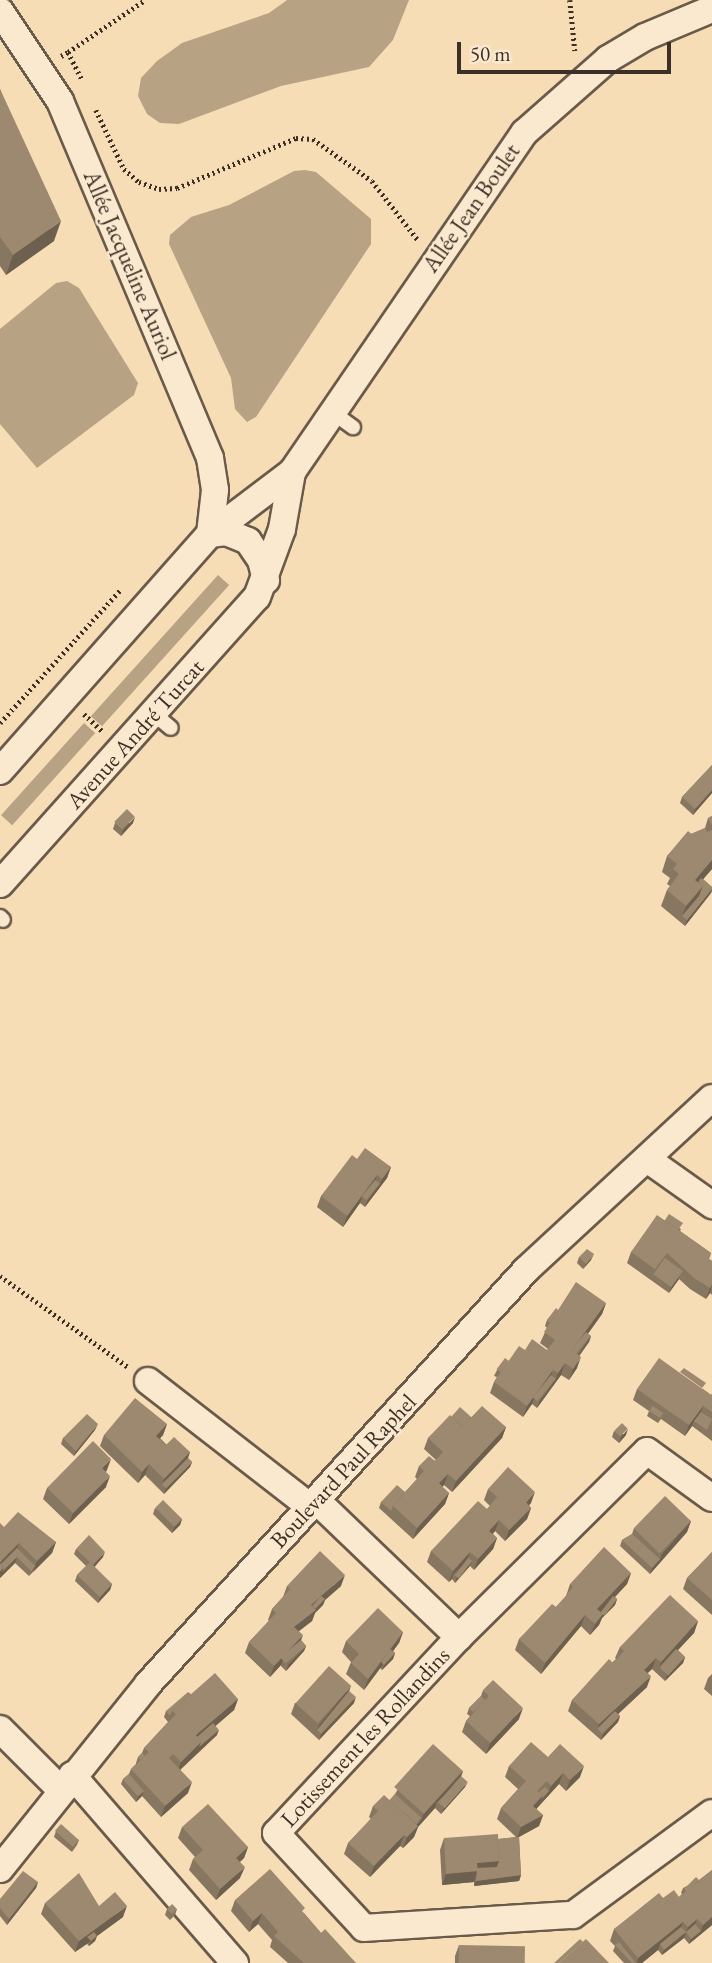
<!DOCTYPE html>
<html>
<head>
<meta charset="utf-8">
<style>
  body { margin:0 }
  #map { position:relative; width:712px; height:1963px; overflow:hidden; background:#f7ddb5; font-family:"EB Garamond",serif }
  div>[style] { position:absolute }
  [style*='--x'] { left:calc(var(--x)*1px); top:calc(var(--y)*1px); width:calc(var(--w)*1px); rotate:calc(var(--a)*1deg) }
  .water>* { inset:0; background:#b7a284; transform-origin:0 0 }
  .path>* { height:4.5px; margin-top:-2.25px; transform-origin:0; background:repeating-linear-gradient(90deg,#3b2f26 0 2px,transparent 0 5.5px) }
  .roads { filter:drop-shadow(2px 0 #6a5a4a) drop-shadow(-2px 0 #6a5a4a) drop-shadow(0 2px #6a5a4a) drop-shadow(0 -2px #6a5a4a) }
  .lane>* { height:14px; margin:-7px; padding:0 7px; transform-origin:7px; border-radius:7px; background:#fae9cf }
  .street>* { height:26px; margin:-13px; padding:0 13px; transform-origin:13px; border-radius:13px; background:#fae9cf }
  .wall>* { inset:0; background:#877660 }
  .shaded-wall>* { inset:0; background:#6e604e }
  .building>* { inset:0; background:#9d8970; transform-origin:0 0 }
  span { translate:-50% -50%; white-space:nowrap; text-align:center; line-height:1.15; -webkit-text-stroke:5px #fae9cf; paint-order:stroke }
  .street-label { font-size:23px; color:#3b2f26 }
  .scale { position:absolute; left:457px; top:42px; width:214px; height:32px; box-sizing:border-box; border:4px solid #3b2f26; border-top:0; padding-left:9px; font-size:21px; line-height:24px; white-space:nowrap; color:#3b2f26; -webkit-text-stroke:5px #fae9cf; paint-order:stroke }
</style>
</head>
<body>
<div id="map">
  <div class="water">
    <i style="clip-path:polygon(287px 0,409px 0,393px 40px,369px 67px,281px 86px,179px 124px,160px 123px,147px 114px,138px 96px,141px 78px,157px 61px,182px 43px,269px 13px)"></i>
    <i style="clip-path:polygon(305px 170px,316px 172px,371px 219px,371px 244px,256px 417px,247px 422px,235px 409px,231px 378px,169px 244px,170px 235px,191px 217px,229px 205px,294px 171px)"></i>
    <i style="clip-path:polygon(67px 281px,79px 288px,138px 383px,134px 395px,37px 468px,0 424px,0 329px,56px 283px)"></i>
    <i style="left:218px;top:575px;width:15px;height:190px;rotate:42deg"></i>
    <i style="left:84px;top:723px;width:15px;height:124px;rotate:42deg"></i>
  </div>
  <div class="path">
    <i style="--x:570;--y:0;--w:51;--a:84.4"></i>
    <i style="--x:68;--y:52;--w:93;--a:-34"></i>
    <i style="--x:61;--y:56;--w:8;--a:-30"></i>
    <i style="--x:68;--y:52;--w:31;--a:63"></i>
    <i style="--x:96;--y:110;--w:65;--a:64.6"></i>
    <i style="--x:124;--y:169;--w:20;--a:41"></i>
    <i style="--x:139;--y:182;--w:21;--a:19"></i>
    <i style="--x:159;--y:189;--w:18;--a:-3"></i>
    <i style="--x:177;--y:188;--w:129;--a:-22.8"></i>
    <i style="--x:296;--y:138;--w:17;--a:3"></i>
    <i style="--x:313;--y:139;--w:72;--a:35.4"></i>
    <i style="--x:372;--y:181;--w:75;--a:52.1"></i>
    <i style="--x:84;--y:714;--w:26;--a:43"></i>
    <i style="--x:0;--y:723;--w:181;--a:-47.9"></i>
    <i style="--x:0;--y:1276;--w:157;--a:35.4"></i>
  </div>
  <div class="roads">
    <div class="lane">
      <i style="--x:332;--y:412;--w:26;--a:36"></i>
      <i style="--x:153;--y:713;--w:23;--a:40"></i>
      <i style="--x:0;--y:917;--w:4;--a:45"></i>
    </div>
    <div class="street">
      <i style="--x:0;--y:11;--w:108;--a:56.3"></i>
      <i style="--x:60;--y:101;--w:387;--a:67.2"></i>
      <i style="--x:210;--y:458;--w:32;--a:81"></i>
      <i style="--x:215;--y:490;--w:44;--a:96.5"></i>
      <i style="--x:210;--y:534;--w:16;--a:-7"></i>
      <i style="--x:226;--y:532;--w:24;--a:22"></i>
      <i style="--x:248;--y:541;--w:23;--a:56"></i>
      <i style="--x:261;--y:560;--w:21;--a:76"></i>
      <i style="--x:0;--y:771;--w:317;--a:-48.5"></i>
      <i style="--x:210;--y:534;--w:103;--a:-37.1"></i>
      <i style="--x:292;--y:472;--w:411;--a:-55.6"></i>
      <i style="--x:524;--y:133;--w:112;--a:-41.4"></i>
      <i style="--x:608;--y:59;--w:43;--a:-30.7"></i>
      <i style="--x:645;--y:37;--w:73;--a:-22.7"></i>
      <i style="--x:0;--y:884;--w:385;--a:-48.2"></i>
      <i style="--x:257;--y:597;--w:72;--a:-69.8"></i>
      <i style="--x:282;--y:529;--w:58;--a:-80"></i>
      <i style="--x:647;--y:1159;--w:80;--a:35.3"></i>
      <i style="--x:148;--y:1381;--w:204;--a:37.8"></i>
      <i style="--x:317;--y:1501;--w:197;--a:43.8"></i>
      <i style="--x:459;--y:1637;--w:268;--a:133"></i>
      <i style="--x:276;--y:1833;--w:129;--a:47.2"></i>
      <i style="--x:364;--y:1928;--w:209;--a:-3.6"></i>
      <i style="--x:573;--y:1915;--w:172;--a:-36.3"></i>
      <i style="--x:459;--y:1637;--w:264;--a:-44.7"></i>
      <i style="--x:647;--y:1451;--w:80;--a:35.9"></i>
      <i style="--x:0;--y:1729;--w:86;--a:45"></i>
      <i style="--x:72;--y:1775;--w:249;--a:49.1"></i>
      <i style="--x:0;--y:1869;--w:237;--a:-51.3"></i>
      <i style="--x:148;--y:1684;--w:561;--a:-47.6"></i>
      <i style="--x:526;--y:1270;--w:253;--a:-42.8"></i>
    </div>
  </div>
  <div class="wall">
    <i style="clip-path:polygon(0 89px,54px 241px,6px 275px,0 266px)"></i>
    <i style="clip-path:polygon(712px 765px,712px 793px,693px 815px,680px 803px,682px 797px)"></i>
    <i style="clip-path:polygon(712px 816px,712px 869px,703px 879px,712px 887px,712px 891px,711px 893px,685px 926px,661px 906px,667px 890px,670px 886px,667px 884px,670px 878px,662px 872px,667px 856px,691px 834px,705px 828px,708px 818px)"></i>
    <i style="clip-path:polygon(115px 823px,133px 823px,121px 836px,113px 829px)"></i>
    <i style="clip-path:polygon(357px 1159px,391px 1167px,387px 1178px,365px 1207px,360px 1203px,343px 1227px,317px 1207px,321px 1196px)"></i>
    <i style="clip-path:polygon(665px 1220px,681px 1229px,680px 1231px,711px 1253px,709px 1259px,712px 1261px,712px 1295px,710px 1293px,706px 1299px,690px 1289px,679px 1279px,669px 1293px,627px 1263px,631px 1252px)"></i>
    <i style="clip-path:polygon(579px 1257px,591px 1260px,583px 1269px,577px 1263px)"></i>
    <i style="clip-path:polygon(606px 1303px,602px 1314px,588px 1334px,591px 1336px,589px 1342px,579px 1355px,577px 1368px,569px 1380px,561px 1375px,537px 1408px,532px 1404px,523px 1417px,490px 1393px,494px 1382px,497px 1377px,494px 1376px,497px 1370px,525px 1350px,547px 1350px,548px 1349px,540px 1343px,547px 1328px,545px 1326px,547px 1320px,558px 1310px)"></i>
    <i style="clip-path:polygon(637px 1389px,703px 1389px,711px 1395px,712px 1394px,712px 1441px,692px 1426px,685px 1436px,661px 1419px,658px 1423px,647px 1416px,649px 1411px,633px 1400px)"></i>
    <i style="clip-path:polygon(451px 1417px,471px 1417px,506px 1427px,502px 1438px,452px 1492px,444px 1485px,442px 1487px,449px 1493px,445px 1504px,413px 1539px,379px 1508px,381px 1502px,405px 1492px,417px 1479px,415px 1477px,419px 1466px,436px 1460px,424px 1449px,428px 1438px)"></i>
    <i style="clip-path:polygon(167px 1424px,163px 1435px,160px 1438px,167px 1445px,190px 1452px,188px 1458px,192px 1462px,190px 1467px,164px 1494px,145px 1475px,138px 1483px,100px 1446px,104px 1435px)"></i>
    <i style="clip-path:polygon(95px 1430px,74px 1456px,61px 1444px,63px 1438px)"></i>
    <i style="clip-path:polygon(614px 1431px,626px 1435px,619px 1443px,612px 1437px)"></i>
    <i style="clip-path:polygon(107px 1470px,106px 1472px,106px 1487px,69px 1524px,43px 1499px,47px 1488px)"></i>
    <i style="clip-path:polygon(488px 1489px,531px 1503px,529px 1505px,531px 1508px,527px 1519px,505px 1541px,495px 1531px,493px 1534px,497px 1538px,493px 1549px,474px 1570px,470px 1566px,455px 1583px,452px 1579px,449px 1582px,427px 1562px,431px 1551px,487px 1509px,490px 1506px,484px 1500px)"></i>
    <i style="clip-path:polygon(155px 1508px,182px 1519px,180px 1525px,172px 1533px,153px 1514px)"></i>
    <i style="clip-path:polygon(691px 1521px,687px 1532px,650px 1574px,620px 1546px,622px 1540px,632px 1534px,634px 1528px)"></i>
    <i style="clip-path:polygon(4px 1527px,56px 1542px,52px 1553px,29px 1576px,15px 1563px,0 1578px)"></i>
    <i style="clip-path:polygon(76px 1549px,103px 1557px,94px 1567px,112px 1584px,110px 1590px,98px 1603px,75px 1581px,77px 1575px,86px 1566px,74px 1554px)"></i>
    <i style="clip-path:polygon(712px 1552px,712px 1615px,683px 1589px,687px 1578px)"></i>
    <i style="clip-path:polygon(631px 1573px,627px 1584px,615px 1597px,617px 1599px,615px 1605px,602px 1618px,599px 1625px,590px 1635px,581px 1626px,541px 1674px,515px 1650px,519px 1639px,556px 1607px,566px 1596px,570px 1584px)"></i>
    <i style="clip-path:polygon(287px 1586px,341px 1586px,325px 1600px,323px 1605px,315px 1613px,312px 1621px,299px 1631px,301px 1640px,306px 1646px,304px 1651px,286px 1671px,281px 1666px,281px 1665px,270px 1677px,245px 1653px,249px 1642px,269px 1621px,268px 1620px,272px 1609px,283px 1597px)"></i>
    <i style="clip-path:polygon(698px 1621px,694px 1633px,678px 1650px,685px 1657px,683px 1663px,665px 1681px,652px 1669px,647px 1673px,647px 1687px,618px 1714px,620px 1716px,618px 1722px,601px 1740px,568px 1711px,572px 1700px,616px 1659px,615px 1658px,620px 1647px)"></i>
    <i style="clip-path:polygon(403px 1632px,399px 1643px,393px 1651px,395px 1653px,393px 1659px,382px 1670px,380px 1668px,364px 1690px,346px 1674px,351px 1662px,342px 1652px,346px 1641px)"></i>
    <i style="clip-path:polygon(712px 1674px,712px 1696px,704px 1689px,708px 1678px)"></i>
    <i style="clip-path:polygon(483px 1690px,519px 1719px,486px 1754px,462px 1732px,466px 1721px,470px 1716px,467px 1714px,469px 1708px,481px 1696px)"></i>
    <i style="clip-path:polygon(349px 1691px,354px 1703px,319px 1740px,291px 1714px,295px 1703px)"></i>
    <i style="clip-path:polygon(191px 1694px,238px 1699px,234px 1710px,215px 1726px,217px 1735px,180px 1769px,188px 1793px,161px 1817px,142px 1796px,136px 1802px,121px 1784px,123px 1779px,129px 1774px,131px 1769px,136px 1764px,136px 1763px,138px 1757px,142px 1753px,144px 1748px,168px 1722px,164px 1717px,166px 1711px)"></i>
    <i style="clip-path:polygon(548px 1757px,580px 1777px,566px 1791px,559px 1784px,536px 1809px,543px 1815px,539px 1826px,519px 1837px,521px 1875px,519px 1881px,474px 1886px,474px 1882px,442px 1885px,440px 1850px,444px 1838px,498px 1839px,516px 1837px,497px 1819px,501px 1808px,518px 1789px,505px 1777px,509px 1766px)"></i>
    <i style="clip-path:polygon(463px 1771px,461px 1776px,465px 1787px,441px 1814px,435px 1808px,418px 1827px,414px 1837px,403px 1848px,400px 1846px,370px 1877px,344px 1854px,348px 1843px,371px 1819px,369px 1817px,373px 1806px,390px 1800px,395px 1794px,403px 1780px)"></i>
    <i style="clip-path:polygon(182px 1827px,248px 1847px,244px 1858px,240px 1862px,240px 1878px,216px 1900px,189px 1870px,193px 1859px,195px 1857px,178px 1838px)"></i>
    <i style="clip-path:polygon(56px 1831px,79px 1840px,77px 1845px,72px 1852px,54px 1837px)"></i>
    <i style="clip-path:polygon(712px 1870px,712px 1925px,689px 1944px,684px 1938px,662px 1955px,658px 1950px,642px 1963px,624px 1963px,613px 1951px,615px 1946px,610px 1941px,614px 1929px,663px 1898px,679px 1897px,682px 1894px,681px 1893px,683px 1888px,699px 1880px)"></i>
    <i style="clip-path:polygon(38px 1882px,36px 1888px,7px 1925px,0 1916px,0 1899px)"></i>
    <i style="clip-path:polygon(235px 1900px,304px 1913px,321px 1933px,356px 1963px,288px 1963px,270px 1947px,272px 1940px,258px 1924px,249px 1932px,231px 1911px)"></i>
    <i style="clip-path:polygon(45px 1903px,99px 1906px,123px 1917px,97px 1936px,95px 1941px,89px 1946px,87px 1944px,75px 1952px,41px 1914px)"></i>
    <i style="clip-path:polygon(167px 1909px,177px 1909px,175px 1915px,170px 1920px,165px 1915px)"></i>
    <i style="clip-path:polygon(459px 1945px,526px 1963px,455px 1963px,455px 1956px)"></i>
  </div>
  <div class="shaded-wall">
    <i style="clip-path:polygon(61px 221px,54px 241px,6px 275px,13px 255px)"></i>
    <i style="clip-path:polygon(712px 790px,712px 793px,693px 815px,695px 809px)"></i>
    <i style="clip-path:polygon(135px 817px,133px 823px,121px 836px,123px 830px)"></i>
    <i style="clip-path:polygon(712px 860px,712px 869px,693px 891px,695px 880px)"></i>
    <i style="clip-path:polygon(703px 886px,697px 901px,682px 916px,686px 906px)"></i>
    <i style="clip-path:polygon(712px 889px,711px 893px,685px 926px,687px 920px)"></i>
    <i style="clip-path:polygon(391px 1167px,387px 1178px,365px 1207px,367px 1201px,380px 1184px,382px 1179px)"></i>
    <i style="clip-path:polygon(377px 1175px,373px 1186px,362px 1197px,360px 1203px,343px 1227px,347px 1216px)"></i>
    <i style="clip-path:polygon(594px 1254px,591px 1260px,583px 1269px,586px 1264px)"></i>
    <i style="clip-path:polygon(678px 1278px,679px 1279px,669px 1293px,671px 1288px)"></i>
    <i style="clip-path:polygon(712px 1284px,710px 1293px,706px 1299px,710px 1288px)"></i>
    <i style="clip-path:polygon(606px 1303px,602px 1314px,571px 1356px,572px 1350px)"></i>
    <i style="clip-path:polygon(591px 1336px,589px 1342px,573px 1365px,575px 1359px)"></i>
    <i style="clip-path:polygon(581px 1357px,577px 1368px,569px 1380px,573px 1369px)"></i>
    <i style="clip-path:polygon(565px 1363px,561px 1375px,537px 1408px,539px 1402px,556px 1379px,558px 1373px)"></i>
    <i style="clip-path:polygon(553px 1370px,549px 1381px,534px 1399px,532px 1404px,523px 1417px,527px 1406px)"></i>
    <i style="clip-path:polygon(703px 1406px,699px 1417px,694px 1421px,692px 1426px,685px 1436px,689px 1425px)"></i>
    <i style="clip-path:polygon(98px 1424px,95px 1430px,74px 1456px,76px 1451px)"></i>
    <i style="clip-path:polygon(167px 1424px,163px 1435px,156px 1443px,156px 1436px)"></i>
    <i style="clip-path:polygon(506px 1427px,502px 1438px,452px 1492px,456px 1481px)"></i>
    <i style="clip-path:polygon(628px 1429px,626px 1435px,619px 1443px,621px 1437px)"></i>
    <i style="clip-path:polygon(190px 1452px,186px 1463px,162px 1484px,164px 1479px)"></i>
    <i style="clip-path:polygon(111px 1459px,107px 1470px,98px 1479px,102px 1468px)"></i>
    <i style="clip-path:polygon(192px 1462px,190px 1467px,164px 1494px,166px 1488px)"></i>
    <i style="clip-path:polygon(149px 1464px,145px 1475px,138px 1483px,142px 1472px)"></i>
    <i style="clip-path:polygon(448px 1474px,444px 1485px,435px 1495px,439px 1483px)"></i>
    <i style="clip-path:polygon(110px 1476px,106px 1487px,69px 1524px,73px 1513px)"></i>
    <i style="clip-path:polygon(535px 1492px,531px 1503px,522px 1513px,526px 1502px)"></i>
    <i style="clip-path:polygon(449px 1493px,445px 1504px,413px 1539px,417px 1528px)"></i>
    <i style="clip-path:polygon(531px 1508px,527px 1519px,505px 1541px,509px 1530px)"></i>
    <i style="clip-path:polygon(182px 1519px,180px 1525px,172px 1533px,174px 1527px)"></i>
    <i style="clip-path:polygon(499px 1520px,495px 1531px,485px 1542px,489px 1531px)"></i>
    <i style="clip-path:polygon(691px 1521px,687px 1532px,650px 1574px,652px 1568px,660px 1559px,662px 1554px)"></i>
    <i style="clip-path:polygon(497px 1538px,493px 1549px,474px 1570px,478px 1559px)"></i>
    <i style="clip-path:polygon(56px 1542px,52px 1553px,33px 1572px,37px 1561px)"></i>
    <i style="clip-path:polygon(19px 1543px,15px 1554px,0 1569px,0 1562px)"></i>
    <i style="clip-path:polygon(105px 1552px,103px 1557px,91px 1571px,93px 1565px)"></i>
    <i style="clip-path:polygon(470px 1552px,466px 1563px,453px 1574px,452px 1579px,449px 1582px,453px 1571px)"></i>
    <i style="clip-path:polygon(17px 1557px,15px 1563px,0 1578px,0 1571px)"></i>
    <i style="clip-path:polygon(472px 1561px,469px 1567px,455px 1583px,457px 1577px)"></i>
    <i style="clip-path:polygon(631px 1573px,627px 1584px,597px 1616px,597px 1609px)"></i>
    <i style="clip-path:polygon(345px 1575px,341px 1586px,325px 1600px,323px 1605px,315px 1613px,312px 1621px,290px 1638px,294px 1627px,311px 1605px)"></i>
    <i style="clip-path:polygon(112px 1584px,110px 1590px,98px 1603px,100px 1597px)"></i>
    <i style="clip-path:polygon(617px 1599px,615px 1605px,602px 1618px,599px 1625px,590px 1635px,595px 1624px,599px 1618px)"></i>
    <i style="clip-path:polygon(585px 1615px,581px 1626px,541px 1674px,545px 1663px)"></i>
    <i style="clip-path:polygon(698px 1621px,694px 1633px,660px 1669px,659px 1668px,661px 1662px)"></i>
    <i style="clip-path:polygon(403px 1632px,399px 1643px,364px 1690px,368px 1679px)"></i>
    <i style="clip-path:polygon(303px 1635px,299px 1646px,283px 1660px,281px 1665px,270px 1677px,274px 1666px)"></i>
    <i style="clip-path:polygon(306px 1646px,304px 1651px,286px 1671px,288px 1665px)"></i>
    <i style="clip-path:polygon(395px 1653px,393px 1659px,382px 1670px,384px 1665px)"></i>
    <i style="clip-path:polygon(685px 1657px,683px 1663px,665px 1681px,667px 1675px)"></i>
    <i style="clip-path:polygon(656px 1658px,652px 1669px,640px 1681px,644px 1670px)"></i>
    <i style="clip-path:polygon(651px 1676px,647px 1687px,600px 1731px,598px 1729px,599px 1724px)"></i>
    <i style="clip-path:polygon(351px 1686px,347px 1697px,317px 1730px,319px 1725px)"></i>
    <i style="clip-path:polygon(356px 1697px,354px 1703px,319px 1740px,321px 1734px)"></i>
    <i style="clip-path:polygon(238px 1699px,234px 1710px,196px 1743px,196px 1735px)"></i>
    <i style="clip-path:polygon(523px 1708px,519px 1719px,486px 1754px,490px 1743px)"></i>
    <i style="clip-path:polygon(620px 1716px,618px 1722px,601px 1740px,603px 1734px)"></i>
    <i style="clip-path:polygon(219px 1730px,217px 1735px,177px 1773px,181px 1762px,201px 1742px)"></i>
    <i style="clip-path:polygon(584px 1766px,580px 1777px,566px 1791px,570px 1780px)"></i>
    <i style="clip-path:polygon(463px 1771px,459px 1782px,437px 1802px,435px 1808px,418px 1827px,414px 1837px,403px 1848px,407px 1837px,422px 1818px,424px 1813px)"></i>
    <i style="clip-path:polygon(563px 1773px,559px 1784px,529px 1817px,533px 1806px,543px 1795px,549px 1791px,551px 1786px)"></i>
    <i style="clip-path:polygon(192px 1782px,188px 1793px,161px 1817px,165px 1806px)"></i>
    <i style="clip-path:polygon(468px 1782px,465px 1787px,441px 1814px,444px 1808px)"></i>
    <i style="clip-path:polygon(144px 1791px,142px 1796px,136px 1802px,138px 1796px)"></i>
    <i style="clip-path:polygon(543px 1815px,539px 1826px,517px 1838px,521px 1827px)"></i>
    <i style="clip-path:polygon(404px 1835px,400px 1846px,370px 1877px,374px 1866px)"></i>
    <i style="clip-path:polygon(248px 1847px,244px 1858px,232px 1869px,236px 1858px)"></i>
    <i style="clip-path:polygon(499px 1861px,495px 1872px,477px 1874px,474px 1882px,442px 1885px,446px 1874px,477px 1863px)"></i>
    <i style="clip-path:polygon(245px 1867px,240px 1878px,216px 1900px,220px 1889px)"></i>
    <i style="clip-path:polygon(521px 1875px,519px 1881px,474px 1886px,476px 1881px)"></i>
    <i style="clip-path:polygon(38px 1882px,36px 1888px,7px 1925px,9px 1919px)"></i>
    <i style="clip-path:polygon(127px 1906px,123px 1917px,97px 1936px,95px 1941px,89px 1946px,91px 1941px,95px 1938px,75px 1952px,79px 1941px)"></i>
    <i style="clip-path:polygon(262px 1913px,258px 1924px,249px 1932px,253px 1921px)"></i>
    <i style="clip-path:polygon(712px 1917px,712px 1925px,689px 1944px,691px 1939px,701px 1931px,703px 1925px)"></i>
    <i style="clip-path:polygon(697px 1919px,693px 1930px,686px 1932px,684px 1938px,662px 1955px,664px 1950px,686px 1932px,688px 1927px)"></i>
    <i style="clip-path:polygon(683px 1922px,679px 1933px,660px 1944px,658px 1950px,642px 1963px,637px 1963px,638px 1958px)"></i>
  </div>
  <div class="building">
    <i style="clip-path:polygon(0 89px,61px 221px,13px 255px,0 237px)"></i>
    <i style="clip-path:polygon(712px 765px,712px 790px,695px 809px,682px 797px)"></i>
    <i style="left:127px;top:809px;width:11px;height:18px;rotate:45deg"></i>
    <i style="clip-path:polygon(712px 816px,712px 825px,708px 818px)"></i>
    <i style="clip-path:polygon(705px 828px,707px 832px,695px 837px,691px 834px)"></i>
    <i style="clip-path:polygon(712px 830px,712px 860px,695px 880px,703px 886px,686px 906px,667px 890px,679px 874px,673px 869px,677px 864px,667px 856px,688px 831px,695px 837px)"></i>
    <i style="clip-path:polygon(701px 878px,712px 887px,712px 889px,687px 920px,682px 916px,699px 896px,703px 886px,698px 882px)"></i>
    <i style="clip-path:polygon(365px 1148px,391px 1167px,382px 1179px,377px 1175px,347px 1216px,321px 1196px,352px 1155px,357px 1159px)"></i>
    <i style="left:375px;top:1180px;width:6px;height:21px;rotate:39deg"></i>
    <i style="clip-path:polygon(669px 1214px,683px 1223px,678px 1230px,665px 1220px)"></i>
    <i style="clip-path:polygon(657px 1215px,711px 1253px,708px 1258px,712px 1261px,712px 1284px,710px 1288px,694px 1278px,667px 1253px,655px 1269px,631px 1252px)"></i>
    <i style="clip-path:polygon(587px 1249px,594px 1254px,586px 1264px,579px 1257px)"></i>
    <i style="left:665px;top:1258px;width:22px;height:20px;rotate:36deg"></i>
    <i style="clip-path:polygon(576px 1282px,606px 1303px,572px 1350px,581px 1357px,573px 1369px,565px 1363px,558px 1373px,553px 1370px,527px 1406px,494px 1382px,519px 1346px,525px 1350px,532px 1339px,547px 1350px,555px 1340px,544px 1332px)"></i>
    <i style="clip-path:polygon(556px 1308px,558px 1310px,550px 1323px,547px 1320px)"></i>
    <i style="left:586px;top:1332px;width:6px;height:23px;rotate:39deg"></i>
    <i style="left:505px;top:1358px;width:5px;height:14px;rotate:37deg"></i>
    <i style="clip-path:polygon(659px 1358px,711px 1395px,712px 1394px,712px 1412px,703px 1406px,689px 1425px,637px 1389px)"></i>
    <i style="clip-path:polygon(684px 1368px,706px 1383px,702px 1388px,680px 1372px)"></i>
    <i style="left:551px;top:1375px;width:6px;height:29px;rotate:39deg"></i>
    <i style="clip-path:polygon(135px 1398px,167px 1424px,156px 1436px,166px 1445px,174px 1437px,190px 1452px,164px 1479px,149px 1464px,142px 1472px,104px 1435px)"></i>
    <i style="clip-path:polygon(482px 1406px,506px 1427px,456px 1481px,448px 1474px,439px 1483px,449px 1493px,417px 1528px,393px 1506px,424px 1471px,419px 1466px,429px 1456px,435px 1461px,443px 1452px,428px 1438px,450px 1415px,462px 1427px)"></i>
    <i style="clip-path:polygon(653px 1406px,663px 1413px,660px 1418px,649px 1411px)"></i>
    <i style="left:460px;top:1407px;width:15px;height:13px;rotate:42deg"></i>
    <i style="clip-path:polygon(701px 1412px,712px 1419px,707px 1430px,694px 1421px)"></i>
    <i style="clip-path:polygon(87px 1414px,98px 1424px,76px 1451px,63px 1438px)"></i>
    <i style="left:622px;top:1423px;width:8px;height:11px;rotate:45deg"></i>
    <i style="clip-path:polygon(93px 1441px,111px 1459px,102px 1468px,110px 1476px,73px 1513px,47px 1488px)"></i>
    <i style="left:188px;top:1458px;width:6px;height:37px;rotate:45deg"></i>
    <i style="clip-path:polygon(508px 1467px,535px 1492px,526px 1502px,531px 1508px,509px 1530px,499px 1520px,489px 1531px,497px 1538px,478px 1559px,470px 1552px,453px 1571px,431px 1551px,478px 1501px,487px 1509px,497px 1497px,488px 1489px)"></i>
    <i style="clip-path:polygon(397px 1485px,405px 1492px,393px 1506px,391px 1511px,381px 1502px)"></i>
    <i style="left:665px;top:1496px;width:36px;height:45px;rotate:44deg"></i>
    <i style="left:163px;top:1500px;width:27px;height:11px;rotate:45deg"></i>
    <i style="clip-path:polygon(18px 1512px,56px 1542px,37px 1561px,19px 1543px,0 1562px,0 1523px,4px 1527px)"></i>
    <i style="clip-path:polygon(632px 1534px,660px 1559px,652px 1568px,622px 1540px)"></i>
    <i style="clip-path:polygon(89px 1535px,105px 1552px,93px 1565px,112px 1584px,100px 1597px,77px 1575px,90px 1562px,76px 1549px)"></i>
    <i style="clip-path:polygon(604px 1547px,631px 1573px,597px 1609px,603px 1614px,595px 1624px,585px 1615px,545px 1663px,519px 1639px,552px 1604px,556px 1607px,565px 1597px,573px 1587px,570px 1584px)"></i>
    <i style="clip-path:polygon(17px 1548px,35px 1566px,31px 1571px,17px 1557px,2px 1572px,4px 1567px,1px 1564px)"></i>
    <i style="clip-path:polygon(320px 1551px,345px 1575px,311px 1605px,316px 1610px,294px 1627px,303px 1635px,274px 1666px,249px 1642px,276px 1613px,272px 1609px,290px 1589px,287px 1586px)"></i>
    <i style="clip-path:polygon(712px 1552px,712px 1600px,687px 1578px)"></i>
    <i style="left:468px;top:1558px;width:5px;height:22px;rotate:37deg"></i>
    <i style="clip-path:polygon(0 1563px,4px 1567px,0 1571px)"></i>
    <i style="clip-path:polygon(670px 1595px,698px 1621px,661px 1662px,656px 1658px,644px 1670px,651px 1676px,599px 1724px,572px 1700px,609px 1659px,613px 1663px,624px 1651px,620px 1647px)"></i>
    <i style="clip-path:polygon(321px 1596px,325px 1599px,315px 1609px,312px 1606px)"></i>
    <i style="left:613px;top:1596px;width:5px;height:21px;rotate:37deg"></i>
    <i style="clip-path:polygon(378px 1608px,403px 1632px,368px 1679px,351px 1663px,359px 1654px,346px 1641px)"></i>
    <i style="left:301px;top:1640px;width:8px;height:27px;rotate:50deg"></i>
    <i style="clip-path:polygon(390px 1649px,395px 1653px,384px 1665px,381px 1662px)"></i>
    <i style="left:676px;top:1649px;width:12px;height:25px;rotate:42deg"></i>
    <i style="left:329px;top:1666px;width:30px;height:50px;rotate:42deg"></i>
    <i style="clip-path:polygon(215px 1673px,238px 1699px,196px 1735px,201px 1742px,181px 1762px,173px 1754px,169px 1758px,192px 1782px,165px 1806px,131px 1769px,149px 1752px,144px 1748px,176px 1714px,172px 1711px)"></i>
    <i style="clip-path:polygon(493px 1680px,523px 1708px,490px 1743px,466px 1721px,489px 1696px,483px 1690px)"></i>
    <i style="clip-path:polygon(349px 1691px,356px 1697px,321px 1734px,317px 1730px)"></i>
    <i style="clip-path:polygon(188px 1692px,191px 1694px,172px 1711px,170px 1716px,166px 1711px)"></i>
    <i style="left:481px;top:1696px;width:6px;height:17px;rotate:45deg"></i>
    <i style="left:615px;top:1711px;width:7px;height:25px;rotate:45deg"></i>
    <i style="clip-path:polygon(213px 1723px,219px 1730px,199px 1747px,201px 1742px,197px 1737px)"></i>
    <i style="clip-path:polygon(531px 1742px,548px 1757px,560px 1744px,584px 1766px,570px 1780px,563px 1773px,551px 1786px,547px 1781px,537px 1791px,543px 1795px,533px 1806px,543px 1815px,521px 1827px,501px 1808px,526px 1781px,509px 1766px)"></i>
    <i style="left:433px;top:1744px;width:40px;height:58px;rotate:42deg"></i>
    <i style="clip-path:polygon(142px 1753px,145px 1756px,140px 1760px,138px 1757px)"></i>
    <i style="left:129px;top:1774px;width:23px;height:8px;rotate:49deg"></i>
    <i style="left:461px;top:1776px;width:9px;height:35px;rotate:41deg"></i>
    <i style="clip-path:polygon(545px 1787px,549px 1791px,541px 1800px,543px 1795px,539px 1792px)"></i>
    <i style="left:395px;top:1794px;width:36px;height:8px;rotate:42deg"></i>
    <i style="clip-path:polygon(384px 1795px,418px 1826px,407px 1837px,404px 1835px,374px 1866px,348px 1843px,378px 1811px,373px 1806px)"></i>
    <i style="clip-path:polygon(208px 1804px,248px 1847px,236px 1858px,245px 1867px,220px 1889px,193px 1859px,203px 1850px,182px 1827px)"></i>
    <i style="left:61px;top:1824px;width:24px;height:9px;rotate:42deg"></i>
    <i style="clip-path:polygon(498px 1834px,499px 1861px,477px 1863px,478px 1871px,446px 1874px,444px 1838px)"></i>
    <i style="clip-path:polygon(519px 1837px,521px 1875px,476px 1881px,477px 1868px,497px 1867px,499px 1861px,498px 1839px)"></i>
    <i style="clip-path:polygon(270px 1869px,305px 1908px,302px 1911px,321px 1933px,325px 1929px,356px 1963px,304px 1963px,274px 1936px,278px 1932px,262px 1913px,253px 1921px,235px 1900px)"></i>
    <i style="clip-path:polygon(712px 1870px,712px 1917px,703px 1925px,697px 1919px,688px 1927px,683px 1922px,638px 1958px,614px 1929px,659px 1893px,663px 1898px,674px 1890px,679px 1897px)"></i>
    <i style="clip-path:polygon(23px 1871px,38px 1882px,9px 1919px,0 1908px,0 1899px)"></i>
    <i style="clip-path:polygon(79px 1873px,99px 1906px,115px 1892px,127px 1906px,79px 1941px,45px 1903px)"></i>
    <i style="left:696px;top:1877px;width:4px;height:17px;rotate:45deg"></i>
    <i style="left:172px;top:1904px;width:7px;height:7px;rotate:45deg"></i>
    <i style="clip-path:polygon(695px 1924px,701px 1931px,691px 1939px,686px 1932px,664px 1950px,660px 1944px,681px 1927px,686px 1932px)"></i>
    <i style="clip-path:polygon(94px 1932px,97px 1936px,91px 1941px,87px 1937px)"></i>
    <i style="clip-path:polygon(580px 1939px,583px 1942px,559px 1963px,554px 1963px)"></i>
    <i style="clip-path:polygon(586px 1939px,609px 1963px,559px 1963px)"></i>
    <i style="clip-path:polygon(619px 1942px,636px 1963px,632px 1963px,615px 1945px)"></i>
    <i style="left:459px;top:1945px;width:66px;height:18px;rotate:1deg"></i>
  </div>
  <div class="street-label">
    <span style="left:471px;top:208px;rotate:-55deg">Allée Jean Boulet</span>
    <span style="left:130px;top:265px;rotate:67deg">Allée Jacqueline Auriol</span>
    <span style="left:135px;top:734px;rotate:-48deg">Avenue André Turcat</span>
    <span style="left:343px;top:1471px;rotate:-47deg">Boulevard Paul Raphel</span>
    <span style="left:365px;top:1737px;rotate:-47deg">Lotissement les Rollandins</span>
  </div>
  <div class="scale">50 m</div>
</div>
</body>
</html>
